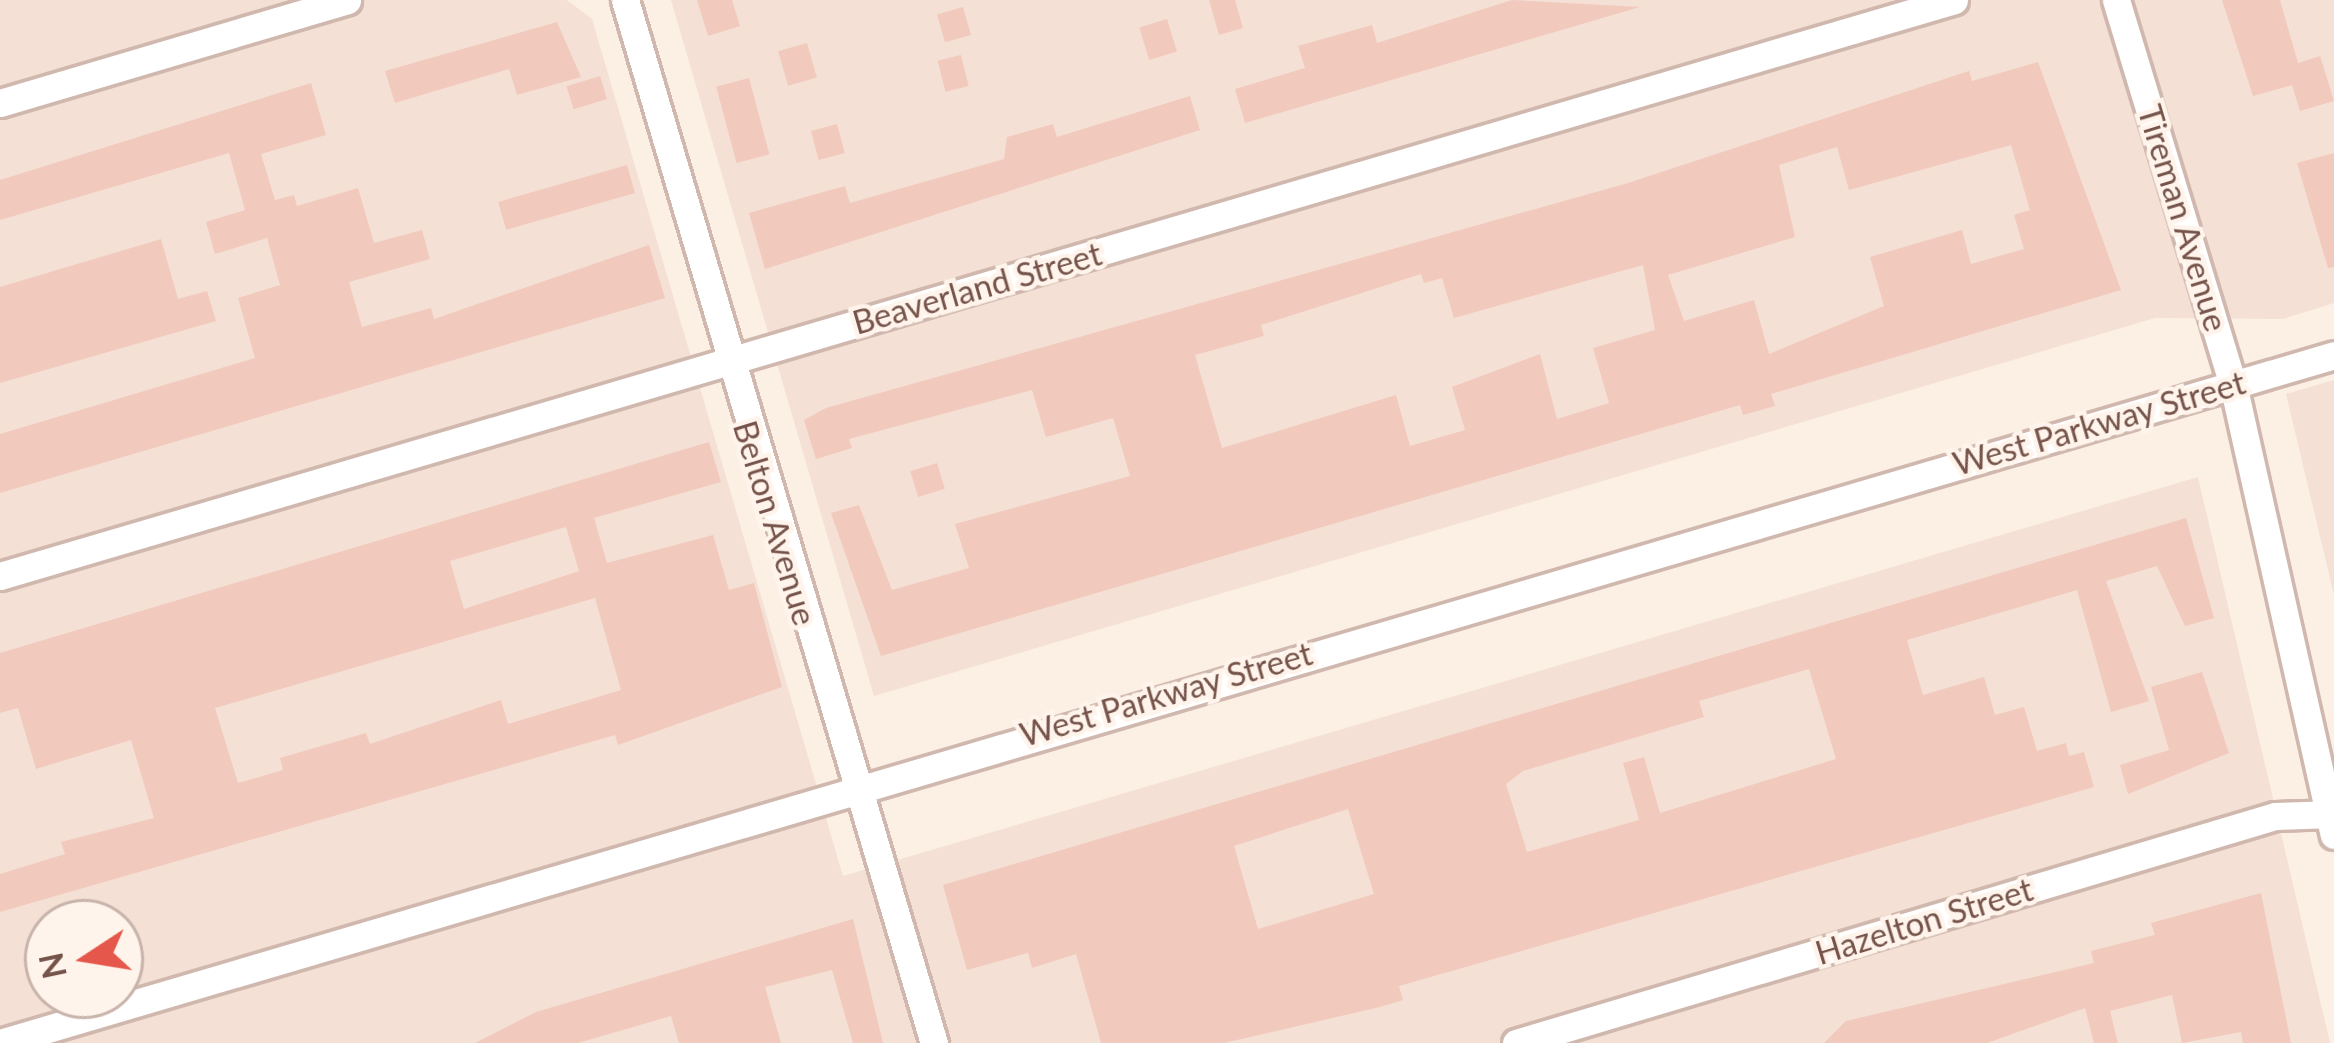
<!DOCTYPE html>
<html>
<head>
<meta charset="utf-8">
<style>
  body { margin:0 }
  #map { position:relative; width:2334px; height:1043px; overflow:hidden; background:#fcf0e5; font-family:Lato,sans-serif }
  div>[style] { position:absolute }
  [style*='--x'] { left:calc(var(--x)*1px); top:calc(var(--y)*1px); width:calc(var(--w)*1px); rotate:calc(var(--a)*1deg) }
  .residential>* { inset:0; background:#f4e0d4 }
  .building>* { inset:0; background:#f1cabd; transform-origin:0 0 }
  .roads { filter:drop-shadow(3px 0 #d0b8ae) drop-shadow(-3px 0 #d0b8ae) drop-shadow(0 3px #d0b8ae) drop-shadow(0 -3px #d0b8ae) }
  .minor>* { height:27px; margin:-13.5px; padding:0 13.5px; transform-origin:13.5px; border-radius:13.5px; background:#fff }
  span { translate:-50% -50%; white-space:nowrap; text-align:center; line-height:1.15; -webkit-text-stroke:9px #fff4eb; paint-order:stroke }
  .street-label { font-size:33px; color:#75534a }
  .north { position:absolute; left:24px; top:899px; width:120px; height:120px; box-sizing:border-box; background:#fff4eb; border:3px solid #c8b4ab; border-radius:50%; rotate:258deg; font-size:33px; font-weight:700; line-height:48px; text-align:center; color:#75534a }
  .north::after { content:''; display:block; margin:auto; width:42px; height:54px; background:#e5564b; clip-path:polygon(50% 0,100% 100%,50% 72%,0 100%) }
</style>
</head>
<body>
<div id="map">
  <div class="residential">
    <i style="clip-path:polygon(evenodd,0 0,567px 0,592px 19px,843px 876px,2198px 477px,2330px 1043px,0 1043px,0 0,48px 923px,120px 923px,120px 995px,48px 995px,48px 923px)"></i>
    <i style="clip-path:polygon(671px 0,2334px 0,2334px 303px,2283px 319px,2155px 318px,874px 696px)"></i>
    <i style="clip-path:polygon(2334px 380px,2334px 595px,2286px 394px)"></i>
  </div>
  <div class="building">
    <i style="clip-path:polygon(697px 0,732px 0,740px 26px,708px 36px)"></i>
    <i style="clip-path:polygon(1209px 0,1235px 0,1243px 28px,1219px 35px)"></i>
    <i style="clip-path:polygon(1512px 0,1640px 7px,1245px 123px,1235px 89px,1305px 68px,1298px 46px,1372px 25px,1377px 43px)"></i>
    <i style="clip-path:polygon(2222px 0,2280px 0,2298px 63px,2320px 56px,2334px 101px,2300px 111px,2292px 85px,2253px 96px)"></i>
    <i style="left:963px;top:7px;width:29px;height:27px;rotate:74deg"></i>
    <i style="left:1167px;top:19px;width:34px;height:29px;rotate:73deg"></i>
    <i style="clip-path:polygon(557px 22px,581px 77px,517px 95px,509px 69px,395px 103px,385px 71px)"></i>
    <i style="left:807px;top:43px;width:36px;height:30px;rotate:74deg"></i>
    <i style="left:961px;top:55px;width:32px;height:24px;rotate:76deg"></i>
    <i style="clip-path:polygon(evenodd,2038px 62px,2121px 290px,1771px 394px,1775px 406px,1743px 415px,1740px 405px,881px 656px,831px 513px,859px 505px,892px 590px,969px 568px,955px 524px,1130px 476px,1113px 418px,1046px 437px,1032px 390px,849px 439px,852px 448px,816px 459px,804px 420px,826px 408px,1628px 183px,1969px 71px,1972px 81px,2038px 62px,2011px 145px,2030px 210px,2014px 215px,2024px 249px,1971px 264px,1962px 230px,1870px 257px,1884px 306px,1769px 354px,1754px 300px,1684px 321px,1668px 275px,1795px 237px,1779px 165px,1837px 147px,1849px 190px,2011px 145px,2038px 62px,1643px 265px,1655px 330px,1593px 348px,1609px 403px,1557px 419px,1540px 354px,1452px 387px,1465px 430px,1410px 446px,1396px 395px,1222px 448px,1195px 355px,1264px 336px,1261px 325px,1421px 274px,1424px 283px,1442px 278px,1454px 318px,1643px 265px)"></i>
    <i style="left:600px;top:76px;width:24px;height:35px;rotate:73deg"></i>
    <i style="left:749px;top:78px;width:79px;height:34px;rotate:75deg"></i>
    <i style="clip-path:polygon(311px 83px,326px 135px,261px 154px,275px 200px,294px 195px,297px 206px,358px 188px,374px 243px,422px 230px,430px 259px,349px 282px,362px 327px,431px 308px,434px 319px,649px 245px,665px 298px,0 493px,0 434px,255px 358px,238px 298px,280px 285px,267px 238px,215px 254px,206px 222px,245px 210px,229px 153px,0 220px,0 180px)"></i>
    <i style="clip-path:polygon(1190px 96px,1200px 130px,765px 269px,749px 213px,845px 186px,850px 203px,1004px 159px,1007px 137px,1053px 124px,1057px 137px)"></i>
    <i style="left:837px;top:124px;width:30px;height:27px;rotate:75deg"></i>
    <i style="clip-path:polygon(2334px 153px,2334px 267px,2328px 268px,2297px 163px)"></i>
    <i style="left:627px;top:165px;width:29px;height:134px;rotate:74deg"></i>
    <i style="clip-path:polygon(161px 239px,178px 299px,207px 291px,216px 321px,0 383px,0 287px)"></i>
    <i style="clip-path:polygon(evenodd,709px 442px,721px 482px,594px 518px,607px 563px,713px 535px,729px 590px,754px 583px,782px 687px,618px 745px,615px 735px,0 912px,0 874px,65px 854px,61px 842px,154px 818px,131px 740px,36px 769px,18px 708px,0 713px,0 653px,709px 442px,566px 527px,579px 571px,464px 609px,450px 561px,566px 527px,709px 442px,595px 598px,621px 690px,508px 724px,501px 700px,370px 744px,366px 733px,280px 758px,283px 770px,238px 783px,215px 708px,595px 598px)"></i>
    <i style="left:937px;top:463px;width:27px;height:28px;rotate:73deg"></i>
    <i style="clip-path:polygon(evenodd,2186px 518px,2214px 618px,2185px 626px,2157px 566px,2106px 581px,2149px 701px,2111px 712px,2077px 590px,1907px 640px,1923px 695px,1984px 677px,1995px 715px,2024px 707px,2037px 751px,2066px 743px,2069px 756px,2084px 752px,2094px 787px,1399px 986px,1403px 1000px,1380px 1007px,1224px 1043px,1101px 1043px,1076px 954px,1032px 968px,1028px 953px,967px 970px,943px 885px,2186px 518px,1809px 669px,1836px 759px,1660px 813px,1644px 757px,1623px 763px,1639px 820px,1527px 852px,1506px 784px,1523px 771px,1704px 717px,1699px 701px,1809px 669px,2186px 518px,1348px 809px,1374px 894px,1258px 929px,1234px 846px,1348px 809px)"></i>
    <i style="clip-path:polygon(2202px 672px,2229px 753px,2128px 794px,2120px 765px,2169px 750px,2151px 687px)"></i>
    <i style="clip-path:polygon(2261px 893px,2291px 1043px,2243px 1043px,2241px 1032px,2182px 1043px,2172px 995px,2110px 1011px,2118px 1043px,2094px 1043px,2085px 1008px,1987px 1043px,1824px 1043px,1846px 1021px,2094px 963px,2091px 951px,2155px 935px,2151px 923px)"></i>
    <i style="clip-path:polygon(853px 919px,883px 1043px,853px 1043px,832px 970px,765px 987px,781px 1043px,679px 1043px,671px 1016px,578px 1043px,475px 1043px,536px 1012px)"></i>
  </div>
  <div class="roads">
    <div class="minor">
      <i style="--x:625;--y:0;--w:1088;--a:73.5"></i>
      <i style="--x:2116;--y:0;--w:401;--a:73.1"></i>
      <i style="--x:2233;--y:384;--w:462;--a:77.4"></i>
      <i style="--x:0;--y:103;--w:362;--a:-16.5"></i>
      <i style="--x:0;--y:576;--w:2037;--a:-16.42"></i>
      <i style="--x:0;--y:1043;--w:2433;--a:-16.42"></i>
      <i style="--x:1516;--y:1043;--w:792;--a:-16.65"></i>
      <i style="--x:2275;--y:816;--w:59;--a:-1.9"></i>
    </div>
  </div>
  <div class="street-label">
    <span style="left:2183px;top:218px;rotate:73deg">Tireman Avenue</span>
    <span style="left:977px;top:288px;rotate:-16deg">Beaverland Street</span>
    <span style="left:2099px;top:423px;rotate:-16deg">West Parkway Street</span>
    <span style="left:775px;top:523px;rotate:73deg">Belton Avenue</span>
    <span style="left:1166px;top:694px;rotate:-16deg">West Parkway Street</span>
    <span style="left:1924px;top:921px;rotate:-17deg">Hazelton Street</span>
  </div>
  <div class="north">N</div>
</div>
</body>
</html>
